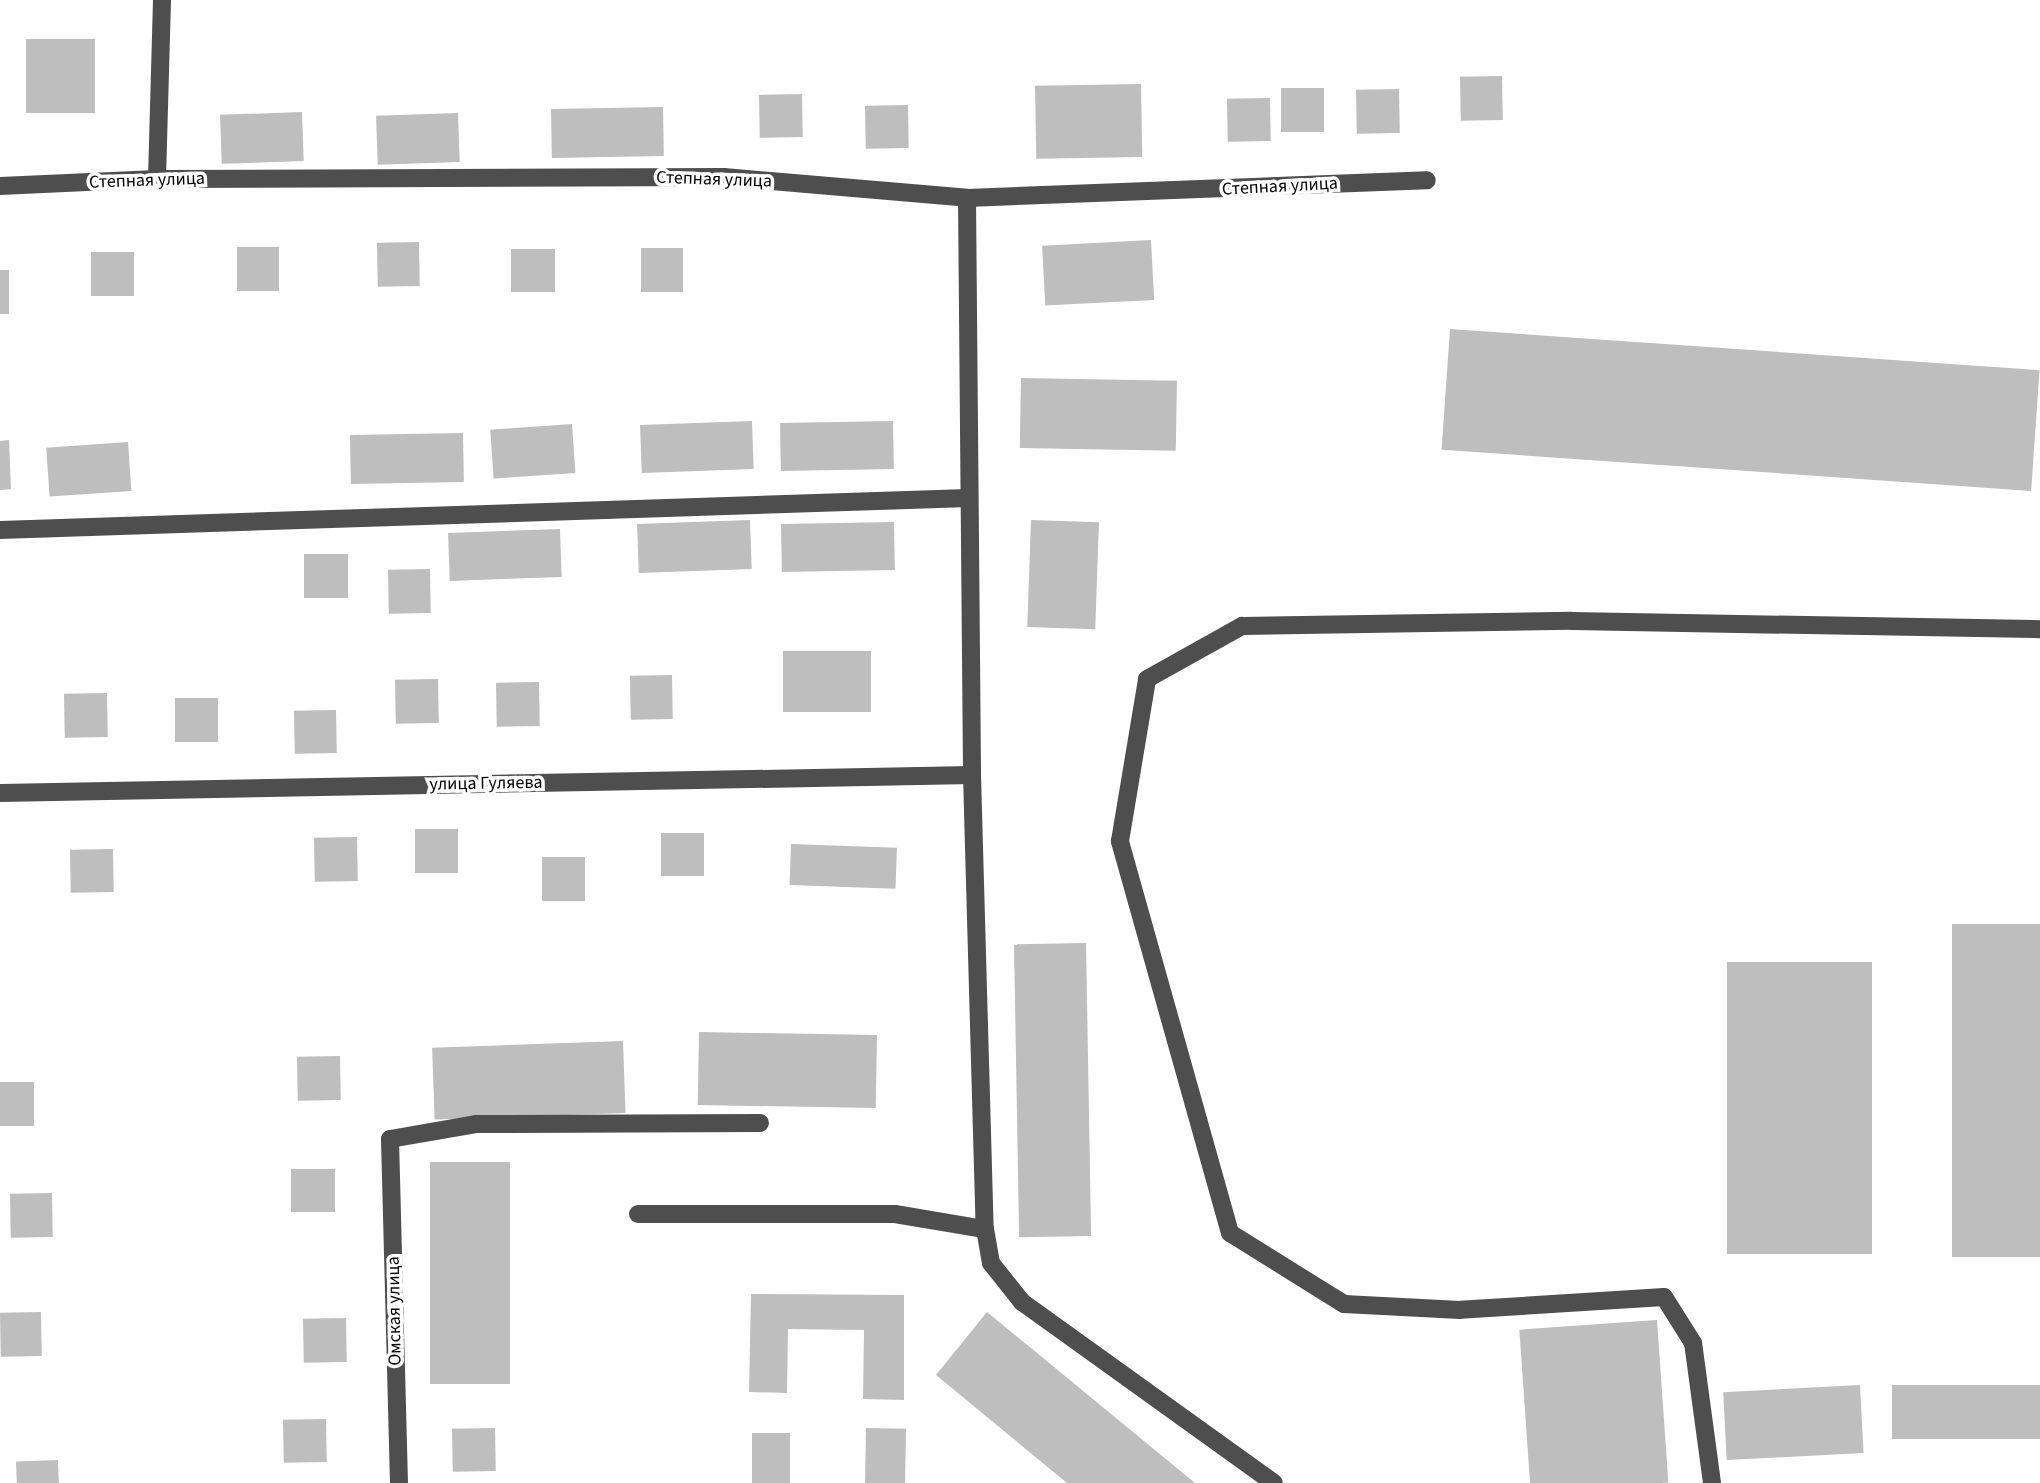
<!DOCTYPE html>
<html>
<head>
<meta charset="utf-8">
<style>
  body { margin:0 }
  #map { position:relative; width:2040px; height:1483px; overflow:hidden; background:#fff; font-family:"Source Sans 3",sans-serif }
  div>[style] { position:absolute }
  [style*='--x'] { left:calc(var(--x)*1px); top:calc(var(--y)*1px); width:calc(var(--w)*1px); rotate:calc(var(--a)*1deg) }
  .building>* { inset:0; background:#bebebe; transform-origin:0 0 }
  .minor>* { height:18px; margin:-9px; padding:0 9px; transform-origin:9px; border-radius:9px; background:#4e4e4e }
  span { translate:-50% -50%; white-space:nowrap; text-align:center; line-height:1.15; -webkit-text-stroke:7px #fff; paint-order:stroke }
  .street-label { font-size:18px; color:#000 }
</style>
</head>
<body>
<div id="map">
  <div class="building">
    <i style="left:26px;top:39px;width:69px;height:74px"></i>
    <i style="left:1502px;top:76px;width:44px;height:42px;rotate:89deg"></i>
    <i style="left:1141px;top:84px;width:73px;height:106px;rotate:89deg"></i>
    <i style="left:1324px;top:88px;width:44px;height:43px;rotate:90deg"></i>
    <i style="left:1399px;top:89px;width:44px;height:43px;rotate:89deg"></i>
    <i style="left:802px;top:94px;width:43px;height:43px;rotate:89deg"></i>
    <i style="left:1270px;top:98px;width:43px;height:43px;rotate:89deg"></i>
    <i style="left:908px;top:105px;width:43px;height:43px;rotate:89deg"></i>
    <i style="left:663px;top:107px;width:49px;height:112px;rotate:89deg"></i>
    <i style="left:302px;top:112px;width:49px;height:82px;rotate:88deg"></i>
    <i style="left:458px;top:113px;width:49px;height:82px;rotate:88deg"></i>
    <i style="left:1151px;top:240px;width:60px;height:109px;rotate:87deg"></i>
    <i style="left:419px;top:242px;width:44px;height:42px;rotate:89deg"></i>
    <i style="left:237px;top:247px;width:42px;height:44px"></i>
    <i style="left:641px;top:248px;width:42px;height:44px"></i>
    <i style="left:555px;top:249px;width:43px;height:44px;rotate:90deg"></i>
    <i style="left:91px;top:252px;width:43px;height:44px"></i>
    <i style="left:0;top:270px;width:9px;height:44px"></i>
    <i style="left:1450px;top:329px;width:591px;height:121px;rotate:4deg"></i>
    <i style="left:1021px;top:378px;width:156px;height:70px;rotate:1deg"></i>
    <i style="left:752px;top:421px;width:48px;height:112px;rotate:88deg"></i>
    <i style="left:893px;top:421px;width:48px;height:113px;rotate:89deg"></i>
    <i style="left:572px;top:424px;width:49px;height:82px;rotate:86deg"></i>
    <i style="left:463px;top:433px;width:49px;height:113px;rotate:89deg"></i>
    <i style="clip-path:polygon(9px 440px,11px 489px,0 490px,0 441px)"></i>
    <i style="left:128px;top:442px;width:49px;height:82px;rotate:86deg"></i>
    <i style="left:750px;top:520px;width:49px;height:113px;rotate:88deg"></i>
    <i style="left:1031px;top:520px;width:68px;height:107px;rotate:2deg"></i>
    <i style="left:894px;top:522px;width:48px;height:113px;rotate:89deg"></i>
    <i style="left:560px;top:529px;width:48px;height:112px;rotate:88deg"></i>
    <i style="left:348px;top:554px;width:44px;height:44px;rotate:90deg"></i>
    <i style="left:430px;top:569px;width:44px;height:42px;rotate:89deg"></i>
    <i style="left:783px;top:651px;width:88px;height:61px"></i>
    <i style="left:672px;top:675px;width:44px;height:42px;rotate:89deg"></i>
    <i style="left:438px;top:679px;width:44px;height:43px;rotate:89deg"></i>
    <i style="left:539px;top:682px;width:44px;height:43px;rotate:89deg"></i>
    <i style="left:107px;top:693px;width:44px;height:43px;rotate:89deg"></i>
    <i style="left:218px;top:698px;width:44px;height:43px;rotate:90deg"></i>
    <i style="left:336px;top:710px;width:43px;height:42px;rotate:89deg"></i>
    <i style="left:415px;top:829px;width:43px;height:44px"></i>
    <i style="left:661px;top:833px;width:43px;height:43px"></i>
    <i style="left:357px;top:837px;width:44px;height:43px;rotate:89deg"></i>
    <i style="left:791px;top:844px;width:106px;height:41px;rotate:2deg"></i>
    <i style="left:113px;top:849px;width:43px;height:43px;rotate:89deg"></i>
    <i style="left:585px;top:857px;width:44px;height:43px;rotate:90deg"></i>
    <i style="left:2040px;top:924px;width:333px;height:88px;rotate:90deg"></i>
    <i style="left:1086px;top:943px;width:293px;height:72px;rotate:89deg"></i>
    <i style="left:1727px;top:962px;width:145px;height:292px"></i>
    <i style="left:699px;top:1032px;width:178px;height:73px;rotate:1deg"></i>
    <i style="left:623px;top:1041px;width:72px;height:191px;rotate:88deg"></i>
    <i style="left:340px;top:1056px;width:44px;height:43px;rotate:89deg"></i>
    <i style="left:0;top:1082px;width:34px;height:44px"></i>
    <i style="left:430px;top:1162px;width:80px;height:222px"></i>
    <i style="left:335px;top:1169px;width:43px;height:44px;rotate:90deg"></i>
    <i style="left:52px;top:1193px;width:44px;height:42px;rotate:89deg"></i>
    <i style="clip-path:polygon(751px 1294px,904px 1295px,904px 1400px,863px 1399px,864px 1330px,788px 1329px,787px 1393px,749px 1392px)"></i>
    <i style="left:41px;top:1312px;width:44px;height:41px;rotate:89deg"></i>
    <i style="clip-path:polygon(987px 1312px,1195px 1483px,1067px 1483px,936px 1375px)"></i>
    <i style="left:346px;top:1318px;width:44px;height:43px;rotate:89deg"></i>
    <i style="left:1657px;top:1320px;width:163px;height:138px;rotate:86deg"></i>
    <i style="left:1860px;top:1385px;width:68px;height:137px;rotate:87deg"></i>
    <i style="left:2040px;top:1385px;width:54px;height:148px;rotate:90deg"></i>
    <i style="left:326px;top:1419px;width:43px;height:43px;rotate:89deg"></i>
    <i style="left:495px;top:1428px;width:43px;height:43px;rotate:89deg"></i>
    <i style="left:866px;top:1428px;width:40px;height:55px;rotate:1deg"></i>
    <i style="left:752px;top:1433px;width:38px;height:50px"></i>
    <i style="left:58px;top:1460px;width:23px;height:42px;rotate:88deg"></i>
  </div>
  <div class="minor">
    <i style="--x:157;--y:179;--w:179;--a:-88.4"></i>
    <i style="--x:0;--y:186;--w:157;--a:-2.6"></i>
    <i style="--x:157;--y:179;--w:567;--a:-0.2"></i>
    <i style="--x:724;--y:177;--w:244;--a:4.9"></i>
    <i style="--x:967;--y:198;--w:460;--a:-2.2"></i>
    <i style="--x:967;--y:198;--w:577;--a:89.5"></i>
    <i style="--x:972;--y:775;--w:454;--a:88.4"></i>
    <i style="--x:985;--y:1229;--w:35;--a:80"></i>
    <i style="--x:991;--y:1263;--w:50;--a:51.5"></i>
    <i style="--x:1022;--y:1302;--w:310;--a:35.7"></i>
    <i style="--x:0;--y:530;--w:969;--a:-1.89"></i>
    <i style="--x:0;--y:793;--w:972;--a:-1.06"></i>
    <i style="--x:638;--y:1214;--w:257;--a:0"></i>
    <i style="--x:895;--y:1214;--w:91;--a:9.5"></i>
    <i style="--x:399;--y:1483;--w:344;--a:-91.5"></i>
    <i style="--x:390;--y:1139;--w:87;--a:-9.9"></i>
    <i style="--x:476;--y:1124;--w:284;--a:-0.2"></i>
    <i style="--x:1712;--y:1483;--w:141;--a:-97.7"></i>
    <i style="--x:1693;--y:1343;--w:54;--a:-122.2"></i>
    <i style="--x:1664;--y:1297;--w:204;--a:176.4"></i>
    <i style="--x:1460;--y:1310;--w:116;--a:-177"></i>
    <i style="--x:1344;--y:1304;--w:134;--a:-148.1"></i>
    <i style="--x:1230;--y:1233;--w:407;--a:-105.7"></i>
    <i style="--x:1120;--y:841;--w:164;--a:-80.5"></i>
    <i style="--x:1147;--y:679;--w:109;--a:-29.2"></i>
    <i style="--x:1242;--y:626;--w:330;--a:-0.9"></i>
    <i style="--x:1572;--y:621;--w:468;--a:1"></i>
  </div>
  <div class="street-label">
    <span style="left:714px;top:180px;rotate:2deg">Степная улица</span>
    <span style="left:147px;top:181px;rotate:-2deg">Степная улица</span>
    <span style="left:1280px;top:187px;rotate:-3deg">Степная улица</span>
    <span style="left:486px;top:784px;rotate:-1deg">улица Гуляева</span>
    <span style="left:395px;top:1311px;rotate:-91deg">Омская улица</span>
  </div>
</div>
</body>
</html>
